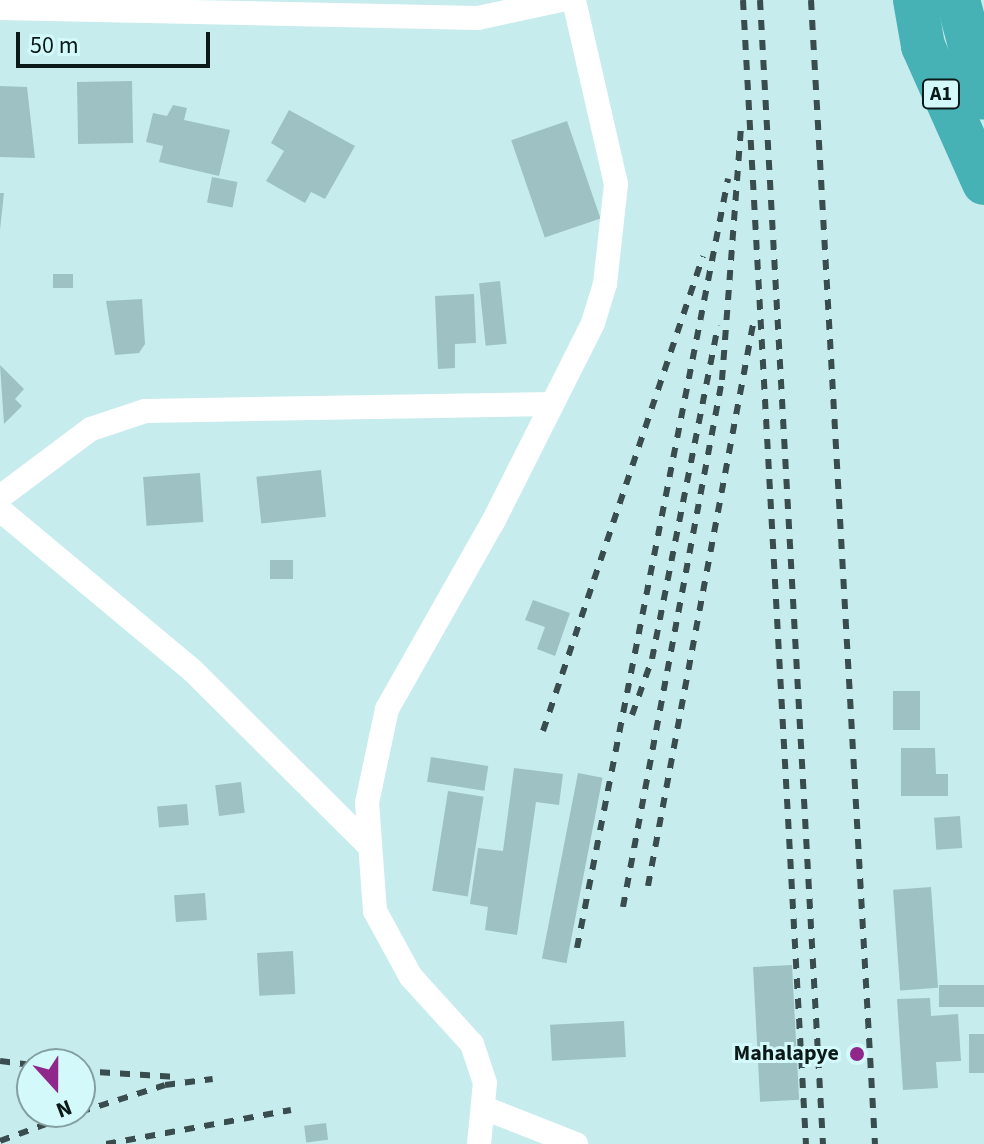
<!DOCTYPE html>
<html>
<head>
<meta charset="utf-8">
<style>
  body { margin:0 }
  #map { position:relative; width:984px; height:1144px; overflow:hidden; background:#c7eced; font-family:"Source Sans 3",sans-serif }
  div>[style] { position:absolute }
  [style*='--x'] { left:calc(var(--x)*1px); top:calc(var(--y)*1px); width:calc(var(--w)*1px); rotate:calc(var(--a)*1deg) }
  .building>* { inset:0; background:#9ec2c3; transform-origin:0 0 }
  .street>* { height:24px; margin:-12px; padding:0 12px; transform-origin:12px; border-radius:12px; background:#fff }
  .highway>* { height:44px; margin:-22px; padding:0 22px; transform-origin:22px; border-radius:22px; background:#47b2b6 }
  .rail>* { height:6px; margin-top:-3px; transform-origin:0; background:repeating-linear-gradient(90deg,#3a4d4e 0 10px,transparent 0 20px) }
  .dots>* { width:22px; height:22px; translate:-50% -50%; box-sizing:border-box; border:4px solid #d4f9fa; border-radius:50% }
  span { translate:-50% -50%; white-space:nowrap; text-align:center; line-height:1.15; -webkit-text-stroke:6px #d4f9fa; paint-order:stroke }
  .shield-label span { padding:2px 6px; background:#d4f9fa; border:2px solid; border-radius:6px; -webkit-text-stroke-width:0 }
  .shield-label { font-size:20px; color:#0b1919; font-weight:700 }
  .poi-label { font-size:22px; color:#0b1919; font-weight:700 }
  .right { translate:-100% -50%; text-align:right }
  .north { position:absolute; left:16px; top:1048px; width:80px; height:80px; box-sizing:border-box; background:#d4f9fa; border:2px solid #849fa0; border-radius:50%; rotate:159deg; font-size:22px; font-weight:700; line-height:32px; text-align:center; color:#0b1919 }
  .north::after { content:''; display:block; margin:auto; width:28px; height:36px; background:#90278b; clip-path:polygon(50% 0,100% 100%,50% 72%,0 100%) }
  .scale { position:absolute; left:16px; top:32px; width:194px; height:36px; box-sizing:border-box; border:4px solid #0b1919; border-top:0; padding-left:10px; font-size:24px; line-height:28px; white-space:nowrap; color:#0b1919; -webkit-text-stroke:6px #d4f9fa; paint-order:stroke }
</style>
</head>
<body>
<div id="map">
  <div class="building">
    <i style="left:132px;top:81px;width:62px;height:55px;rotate:89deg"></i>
    <i style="clip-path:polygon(0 86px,27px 87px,35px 158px,0 157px)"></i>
    <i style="clip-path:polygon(173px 105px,187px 108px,184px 120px,230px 130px,219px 176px,159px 162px,163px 146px,146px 142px,153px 113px,167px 116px)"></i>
    <i style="clip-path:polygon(289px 110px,355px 146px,325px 199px,311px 192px,305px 203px,266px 181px,284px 151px,271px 143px)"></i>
    <i style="left:567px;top:121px;width:103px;height:59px;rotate:71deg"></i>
    <i style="left:212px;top:177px;width:26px;height:26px;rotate:11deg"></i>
    <i style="clip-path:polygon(0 193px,4px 193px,0 230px)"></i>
    <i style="left:73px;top:274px;width:14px;height:20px;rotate:90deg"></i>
    <i style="left:500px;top:281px;width:63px;height:21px;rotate:84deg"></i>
    <i style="clip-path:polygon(474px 294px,476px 343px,455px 344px,455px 368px,438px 369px,435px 296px)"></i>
    <i style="clip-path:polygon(142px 299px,145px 344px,139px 353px,115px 355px,106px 301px)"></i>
    <i style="clip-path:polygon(0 365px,24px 389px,15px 399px,22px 406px,4px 424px)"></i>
    <i style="left:321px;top:470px;width:47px;height:65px;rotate:84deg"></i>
    <i style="left:200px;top:473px;width:49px;height:57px;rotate:86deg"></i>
    <i style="left:293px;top:560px;width:19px;height:23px;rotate:90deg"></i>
    <i style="clip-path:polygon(533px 600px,570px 613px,555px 656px,537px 649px,545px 627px,525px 620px)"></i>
    <i style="left:893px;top:691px;width:27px;height:39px"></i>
    <i style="clip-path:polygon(901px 748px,935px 748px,936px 774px,948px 774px,948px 796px,901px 796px)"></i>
    <i style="left:431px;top:757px;width:58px;height:25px;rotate:9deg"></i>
    <i style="clip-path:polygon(514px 768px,563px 774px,559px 805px,536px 802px,517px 935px,485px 930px,488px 907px,470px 904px,478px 848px,503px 851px)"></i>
    <i style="left:578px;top:773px;width:25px;height:189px;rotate:11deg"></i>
    <i style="left:241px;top:782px;width:31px;height:26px;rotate:83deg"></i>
    <i style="left:448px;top:791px;width:36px;height:101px;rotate:9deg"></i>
    <i style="left:187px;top:804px;width:21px;height:30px;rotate:85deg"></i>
    <i style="left:960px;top:816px;width:32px;height:26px;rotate:86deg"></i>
    <i style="left:931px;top:887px;width:101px;height:38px;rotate:86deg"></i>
    <i style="left:205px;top:893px;width:27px;height:31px;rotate:86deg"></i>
    <i style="left:293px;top:951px;width:43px;height:36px;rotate:87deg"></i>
    <i style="left:792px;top:965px;width:135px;height:39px;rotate:87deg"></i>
    <i style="left:984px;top:985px;width:22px;height:45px;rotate:90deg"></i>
    <i style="clip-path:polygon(930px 998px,931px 1016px,958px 1014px,961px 1061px,936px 1062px,938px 1088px,903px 1090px,897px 999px)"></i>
    <i style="left:624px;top:1021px;width:36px;height:74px;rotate:87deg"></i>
    <i style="left:969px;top:1034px;width:15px;height:39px"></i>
    <i style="left:326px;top:1123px;width:17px;height:22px;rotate:83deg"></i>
  </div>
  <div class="street">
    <i style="--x:0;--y:8;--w:478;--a:1.2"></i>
    <i style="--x:478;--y:18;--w:85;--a:-12.2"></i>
    <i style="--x:0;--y:497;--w:114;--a:-36.8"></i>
    <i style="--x:91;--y:429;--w:57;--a:-18.4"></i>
    <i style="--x:145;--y:411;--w:407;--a:-1"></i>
    <i style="--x:0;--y:510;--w:251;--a:39.8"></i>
    <i style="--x:193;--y:671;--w:243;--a:44.8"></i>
    <i style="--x:484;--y:1108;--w:99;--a:21.4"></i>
    <i style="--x:479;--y:1144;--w:61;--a:-84.4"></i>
    <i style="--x:485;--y:1083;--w:41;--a:-108.4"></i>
    <i style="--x:472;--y:1044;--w:91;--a:-132.3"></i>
    <i style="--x:411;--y:977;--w:75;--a:-118.6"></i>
    <i style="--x:375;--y:911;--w:108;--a:-94.2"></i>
    <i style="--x:367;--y:803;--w:96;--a:-78"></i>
    <i style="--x:387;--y:709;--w:215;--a:-60.5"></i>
    <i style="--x:493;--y:522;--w:223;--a:-63.3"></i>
    <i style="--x:593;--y:323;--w:41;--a:-72.9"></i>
    <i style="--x:605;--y:284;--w:101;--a:-83.7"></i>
    <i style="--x:616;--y:184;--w:189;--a:-102.9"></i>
  </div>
  <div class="highway">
    <i style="--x:915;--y:0;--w:47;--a:80.1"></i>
    <i style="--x:923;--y:46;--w:150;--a:66"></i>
    <i style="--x:958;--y:0;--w:101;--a:75.1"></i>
  </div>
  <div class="rail">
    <i style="--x:743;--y:0;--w:1146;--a:86.85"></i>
    <i style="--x:760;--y:0;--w:1146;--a:86.85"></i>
    <i style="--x:811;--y:0;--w:1146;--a:86.8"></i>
    <i style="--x:632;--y:715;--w:59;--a:-70.3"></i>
    <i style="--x:652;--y:659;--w:340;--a:-78.8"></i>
    <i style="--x:543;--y:731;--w:501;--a:-71.38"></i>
    <i style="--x:648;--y:886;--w:577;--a:-79.41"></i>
    <i style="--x:623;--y:907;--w:536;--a:-79.36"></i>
    <i style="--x:722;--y:380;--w:255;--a:-85.7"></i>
    <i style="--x:577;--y:948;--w:784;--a:-78.89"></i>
    <i style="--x:0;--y:1061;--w:32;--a:7"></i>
    <i style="--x:80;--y:1071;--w:97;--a:3.5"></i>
    <i style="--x:80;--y:1112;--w:89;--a:-17.6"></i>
    <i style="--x:165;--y:1085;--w:48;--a:-7.1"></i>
    <i style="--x:0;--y:1141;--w:84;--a:-20.2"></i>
    <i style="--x:106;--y:1144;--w:188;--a:-10.4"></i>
  </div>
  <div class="dots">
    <i style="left:857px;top:1054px;background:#90278b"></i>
  </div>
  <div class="shield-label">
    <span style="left:941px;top:94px">A1</span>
  </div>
  <div class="poi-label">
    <span class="right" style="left:839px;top:1054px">Mahalapye</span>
  </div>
  <div class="north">N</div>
  <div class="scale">50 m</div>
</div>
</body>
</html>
